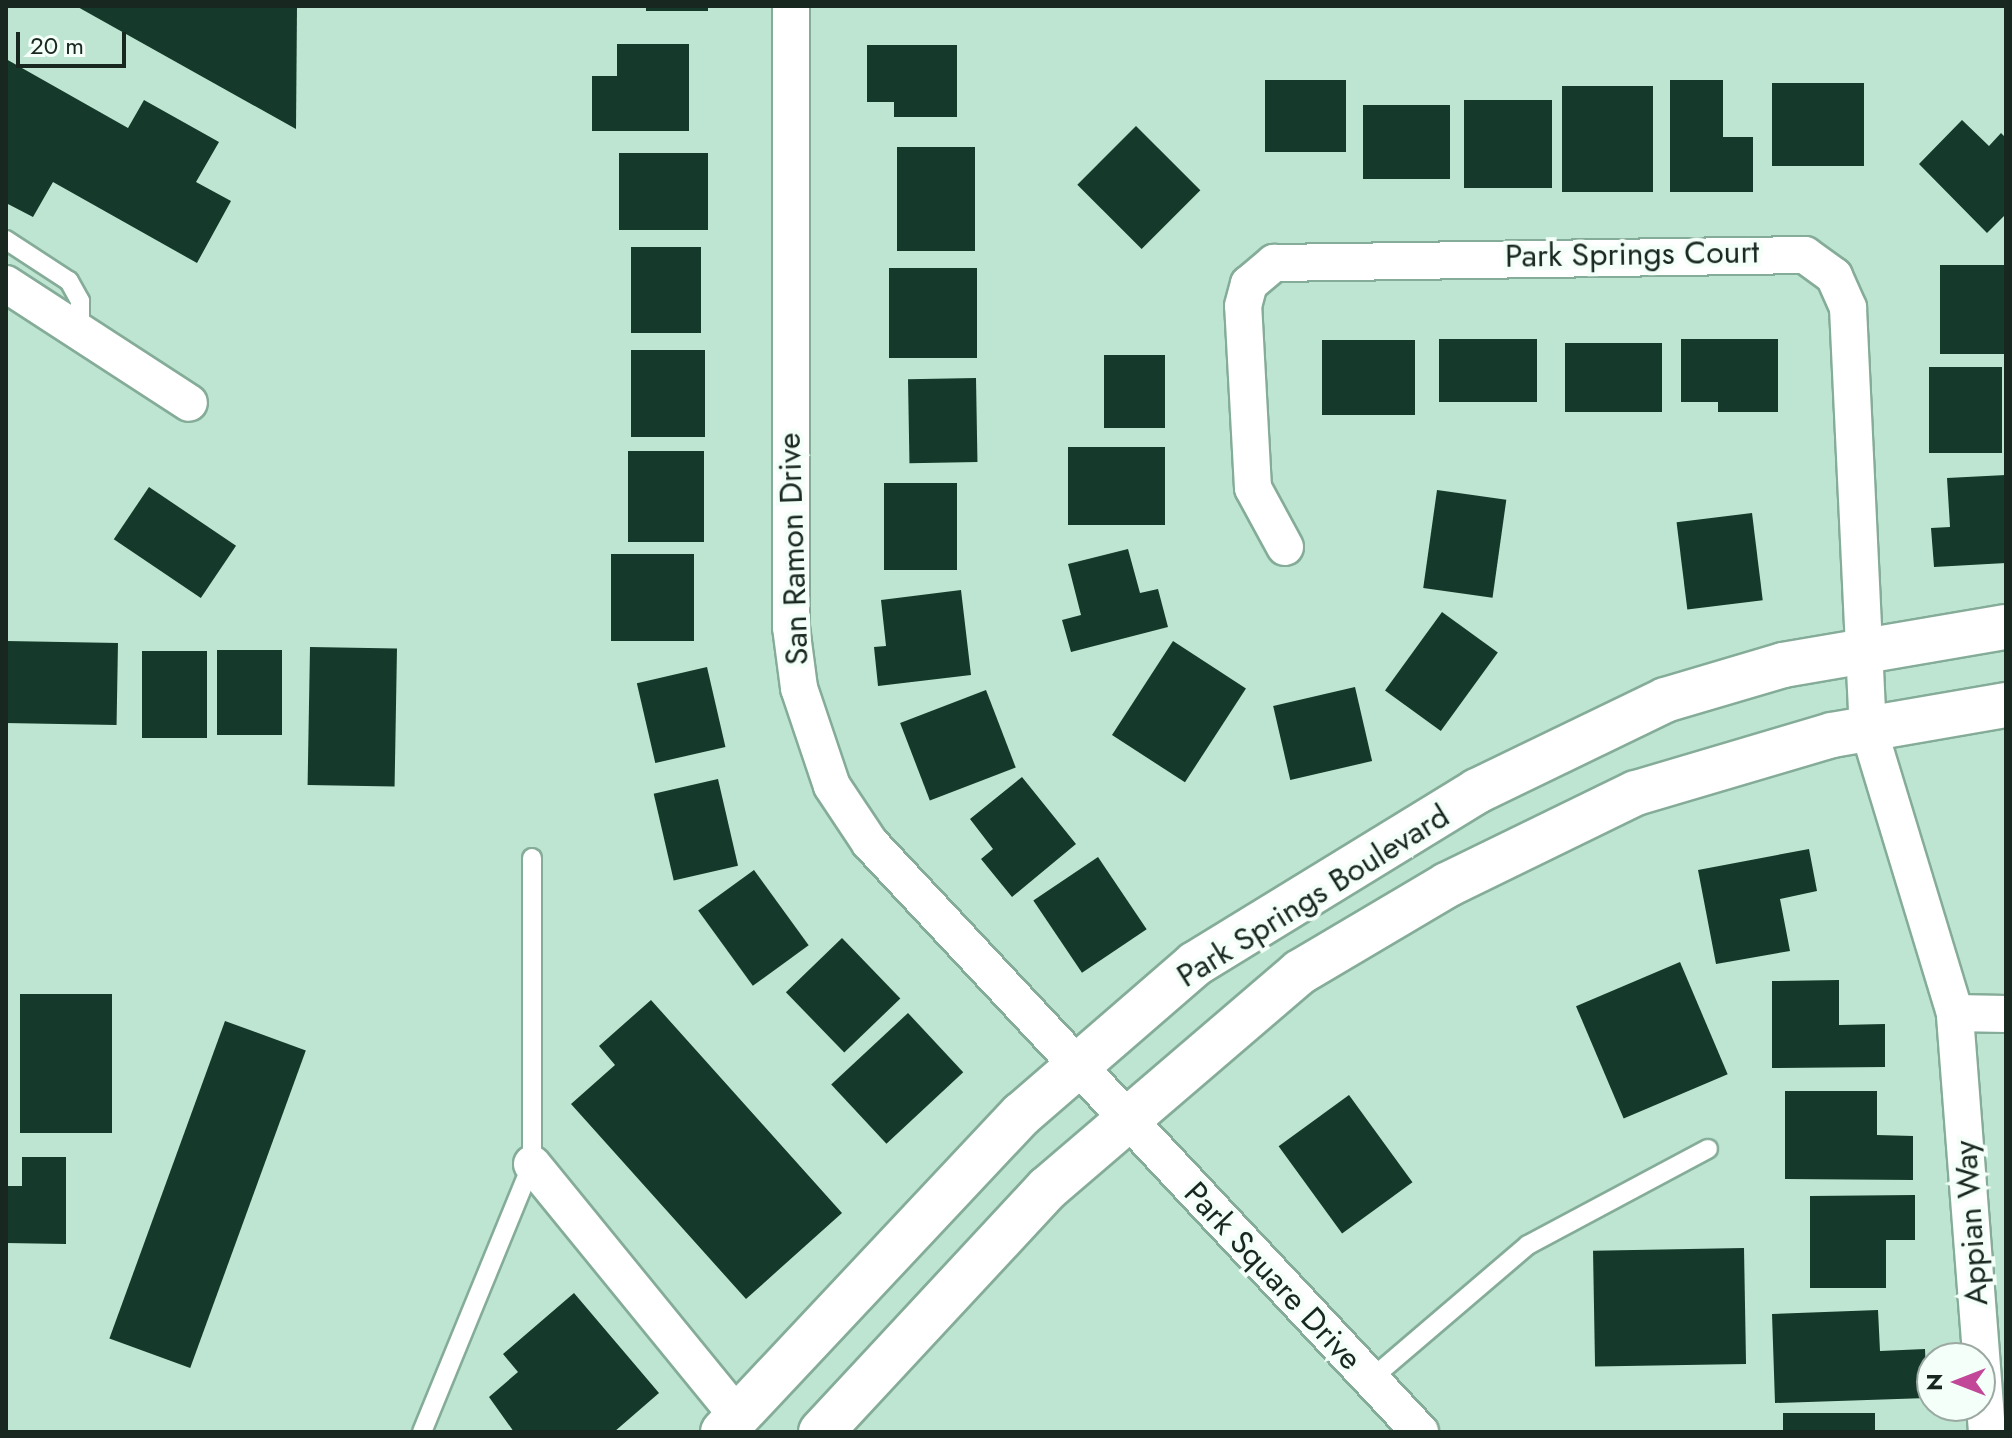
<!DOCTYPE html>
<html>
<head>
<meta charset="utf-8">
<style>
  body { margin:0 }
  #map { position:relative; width:2012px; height:1438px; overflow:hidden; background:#bde5d1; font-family:Jost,sans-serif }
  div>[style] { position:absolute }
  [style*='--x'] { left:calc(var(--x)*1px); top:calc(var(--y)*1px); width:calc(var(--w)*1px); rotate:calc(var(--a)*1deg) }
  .building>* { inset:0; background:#15392a; transform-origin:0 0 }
  .roads { filter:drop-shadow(2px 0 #85ac98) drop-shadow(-2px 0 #85ac98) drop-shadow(0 2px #85ac98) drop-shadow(0 -2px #85ac98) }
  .service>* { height:18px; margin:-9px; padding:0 9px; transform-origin:9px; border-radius:9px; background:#fff }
  .minor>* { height:36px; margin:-18px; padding:0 18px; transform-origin:18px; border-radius:18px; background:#fff }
  .secondary>* { height:44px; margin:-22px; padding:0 22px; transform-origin:22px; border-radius:22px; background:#fff }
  span { translate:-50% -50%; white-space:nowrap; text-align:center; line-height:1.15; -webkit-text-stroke:8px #f3fff8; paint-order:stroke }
  .street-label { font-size:32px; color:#182720 }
  .frame { position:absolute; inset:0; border:8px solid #182720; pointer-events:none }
  .north { position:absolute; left:1916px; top:1342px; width:80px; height:80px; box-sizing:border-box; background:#f3fff8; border:2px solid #9ba9a2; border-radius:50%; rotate:270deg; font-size:22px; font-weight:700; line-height:32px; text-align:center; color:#182720 }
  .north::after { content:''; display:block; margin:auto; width:28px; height:36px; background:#c24799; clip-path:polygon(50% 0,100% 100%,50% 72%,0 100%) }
  .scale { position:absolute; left:16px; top:32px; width:110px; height:36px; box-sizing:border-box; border:4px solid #182720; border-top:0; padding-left:10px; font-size:24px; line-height:28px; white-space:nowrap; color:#182720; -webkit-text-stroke:6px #f3fff8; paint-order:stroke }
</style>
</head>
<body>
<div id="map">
  <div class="building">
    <i style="clip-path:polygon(76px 6px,297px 6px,296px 129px)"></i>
    <i style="left:646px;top:6px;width:62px;height:5px"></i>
    <i style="clip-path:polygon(617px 44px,689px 44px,689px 131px,592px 131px,592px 76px,617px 76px)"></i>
    <i style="clip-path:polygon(867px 45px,957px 45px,957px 117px,894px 117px,894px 102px,867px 102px)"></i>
    <i style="clip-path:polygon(6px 59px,128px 128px,144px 100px,219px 142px,196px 182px,231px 201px,197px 263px,53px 182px,33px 217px,6px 203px)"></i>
    <i style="left:1265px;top:80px;width:81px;height:72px"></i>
    <i style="clip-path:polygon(1670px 80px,1723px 80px,1723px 137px,1753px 137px,1753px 192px,1670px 192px)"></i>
    <i style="left:1772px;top:83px;width:92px;height:83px"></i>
    <i style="left:1562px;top:86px;width:91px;height:106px"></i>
    <i style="left:1464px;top:100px;width:88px;height:88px"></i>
    <i style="left:1363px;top:105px;width:87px;height:74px"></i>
    <i style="clip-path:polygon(1962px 120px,1989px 146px,2001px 133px,2006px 138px,2006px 214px,1987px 233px,1919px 164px)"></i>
    <i style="left:1136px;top:126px;width:91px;height:83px;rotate:45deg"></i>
    <i style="left:897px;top:147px;width:78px;height:104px"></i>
    <i style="left:619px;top:153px;width:89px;height:77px"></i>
    <i style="left:631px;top:247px;width:70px;height:86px"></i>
    <i style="left:1940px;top:265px;width:66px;height:89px"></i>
    <i style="left:889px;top:268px;width:88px;height:90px"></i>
    <i style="left:1439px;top:339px;width:98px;height:63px"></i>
    <i style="clip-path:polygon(1681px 339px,1778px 339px,1778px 412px,1718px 412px,1718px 402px,1681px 402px)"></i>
    <i style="left:1322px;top:340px;width:93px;height:75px"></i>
    <i style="left:1565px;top:343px;width:97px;height:69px"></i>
    <i style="left:631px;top:350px;width:74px;height:87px"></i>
    <i style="left:1104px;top:355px;width:61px;height:73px"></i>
    <i style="left:1929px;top:367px;width:73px;height:86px"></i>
    <i style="left:976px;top:378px;width:84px;height:68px;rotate:89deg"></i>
    <i style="left:1068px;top:447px;width:97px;height:78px"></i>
    <i style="left:628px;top:451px;width:76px;height:91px"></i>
    <i style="clip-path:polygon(2006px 475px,2006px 563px,1934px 567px,1931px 528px,1950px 527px,1947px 478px)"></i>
    <i style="left:884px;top:483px;width:73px;height:87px"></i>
    <i style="left:149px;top:487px;width:105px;height:63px;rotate:34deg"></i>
    <i style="left:1437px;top:490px;width:70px;height:99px;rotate:8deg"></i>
    <i style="left:1752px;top:513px;width:88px;height:76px;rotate:83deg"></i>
    <i style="clip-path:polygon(1128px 549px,1140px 593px,1158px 589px,1168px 627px,1071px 652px,1062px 620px,1081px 615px,1068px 564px)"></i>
    <i style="left:611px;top:554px;width:83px;height:87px"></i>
    <i style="clip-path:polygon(961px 590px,971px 675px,878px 686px,874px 647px,886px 646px,881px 600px)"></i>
    <i style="left:1442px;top:612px;width:69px;height:97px;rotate:36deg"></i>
    <i style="left:6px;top:641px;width:112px;height:82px;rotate:1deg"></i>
    <i style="left:1173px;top:641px;width:87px;height:112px;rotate:33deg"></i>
    <i style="left:310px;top:647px;width:87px;height:138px;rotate:1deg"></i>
    <i style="left:217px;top:650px;width:65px;height:85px"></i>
    <i style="left:142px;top:651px;width:65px;height:87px"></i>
    <i style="left:707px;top:667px;width:82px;height:72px;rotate:77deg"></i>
    <i style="left:1355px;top:687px;width:76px;height:84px;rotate:77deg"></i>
    <i style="left:986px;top:690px;width:83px;height:92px;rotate:69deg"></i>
    <i style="clip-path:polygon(1022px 777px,1076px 844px,1012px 897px,981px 859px,993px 849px,970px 819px)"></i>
    <i style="left:718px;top:779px;width:89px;height:66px;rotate:77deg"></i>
    <i style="clip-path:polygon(1809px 849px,1817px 891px,1780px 899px,1790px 951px,1716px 964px,1698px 870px)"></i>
    <i style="left:1098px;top:857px;width:87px;height:78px;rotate:56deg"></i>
    <i style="left:754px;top:870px;width:93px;height:69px;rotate:54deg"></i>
    <i style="left:842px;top:938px;width:84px;height:78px;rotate:46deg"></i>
    <i style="left:1680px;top:962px;width:122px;height:113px;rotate:67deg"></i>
    <i style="clip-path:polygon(1839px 980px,1839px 1025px,1885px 1024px,1885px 1067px,1772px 1068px,1772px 981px)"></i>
    <i style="left:20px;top:994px;width:92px;height:139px"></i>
    <i style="clip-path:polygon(651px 1000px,842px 1213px,746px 1299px,571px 1104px,615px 1065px,599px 1046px)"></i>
    <i style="left:908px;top:1013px;width:81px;height:105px;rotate:47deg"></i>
    <i style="left:225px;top:1021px;width:86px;height:338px;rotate:20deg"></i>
    <i style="clip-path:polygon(1785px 1091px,1877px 1091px,1877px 1135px,1913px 1136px,1913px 1180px,1785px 1179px)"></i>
    <i style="left:1349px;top:1095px;width:108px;height:87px;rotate:54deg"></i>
    <i style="clip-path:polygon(22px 1157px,66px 1157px,66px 1244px,6px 1243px,6px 1186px,22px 1186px)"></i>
    <i style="clip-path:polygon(1915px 1195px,1915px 1240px,1886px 1240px,1886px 1288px,1810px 1288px,1810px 1196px)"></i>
    <i style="left:1744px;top:1248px;width:116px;height:151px;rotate:89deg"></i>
    <i style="clip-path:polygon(574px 1293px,659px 1393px,614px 1432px,514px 1432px,489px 1397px,518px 1372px,503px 1354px)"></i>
    <i style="clip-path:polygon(1878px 1310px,1880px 1351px,1925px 1349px,1927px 1398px,1775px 1403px,1772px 1314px)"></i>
    <i style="left:1875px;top:1413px;width:19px;height:92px;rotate:90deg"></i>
  </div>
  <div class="roads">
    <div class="service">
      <i style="--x:6;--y:240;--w:75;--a:33.1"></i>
      <i style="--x:69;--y:281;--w:23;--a:61"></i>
      <i style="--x:80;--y:301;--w:31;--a:90"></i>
      <i style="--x:1371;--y:1379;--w:206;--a:-40.5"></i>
      <i style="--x:1528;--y:1245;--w:204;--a:-28.1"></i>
      <i style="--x:422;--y:1432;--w:290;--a:-67.7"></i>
      <i style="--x:532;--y:1164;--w:306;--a:-90"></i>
    </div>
    <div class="minor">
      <i style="--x:791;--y:6;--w:621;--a:90"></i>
      <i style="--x:791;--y:627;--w:62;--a:82.5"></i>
      <i style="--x:799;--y:688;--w:103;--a:71.4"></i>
      <i style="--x:832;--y:786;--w:69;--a:56.3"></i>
      <i style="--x:870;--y:843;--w:806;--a:46.96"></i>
      <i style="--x:6;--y:284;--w:218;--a:33"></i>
      <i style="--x:1285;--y:547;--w:67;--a:-118.5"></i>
      <i style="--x:1253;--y:488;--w:182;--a:-93.1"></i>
      <i style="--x:1243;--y:306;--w:23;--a:-75"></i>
      <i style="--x:1249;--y:284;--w:33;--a:-40"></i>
      <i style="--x:1274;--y:263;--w:531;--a:-0.86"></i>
      <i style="--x:1805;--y:255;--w:36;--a:36"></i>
      <i style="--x:1834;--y:276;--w:35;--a:66"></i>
      <i style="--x:1848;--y:308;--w:419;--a:87.3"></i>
      <i style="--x:1868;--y:727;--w:299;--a:73.1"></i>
      <i style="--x:532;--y:1164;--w:329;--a:50.8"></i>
      <i style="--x:1987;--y:1432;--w:420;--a:-94.4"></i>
      <i style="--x:1955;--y:1013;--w:51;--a:1.1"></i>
    </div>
    <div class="secondary">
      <i style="--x:723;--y:1432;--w:436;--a:-46.8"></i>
      <i style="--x:1022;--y:1114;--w:229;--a:-40.9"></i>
      <i style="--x:1195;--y:964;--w:331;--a:-31.5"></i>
      <i style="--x:1477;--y:791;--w:209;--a:-25.8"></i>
      <i style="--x:1665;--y:700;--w:123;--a:-16.5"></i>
      <i style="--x:1783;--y:665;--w:226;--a:-9.7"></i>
      <i style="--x:821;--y:1432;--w:333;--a:-47.1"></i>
      <i style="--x:1048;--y:1188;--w:332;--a:-40.6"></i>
      <i style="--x:1300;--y:972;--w:171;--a:-30.6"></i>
      <i style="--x:1447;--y:885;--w:210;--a:-26"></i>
      <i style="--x:1636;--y:793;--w:204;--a:-16.5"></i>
      <i style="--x:1832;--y:735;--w:177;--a:-9.8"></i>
    </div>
  </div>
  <div class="street-label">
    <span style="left:1632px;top:254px;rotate:-1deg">Park Springs Court</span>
    <span style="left:793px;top:549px;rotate:-92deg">San Ramon Drive</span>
    <span style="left:1313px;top:896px;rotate:-32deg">Park Springs Boulevard</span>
    <span style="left:1971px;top:1223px;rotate:-94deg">Appian Way</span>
    <span style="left:1273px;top:1276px;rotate:47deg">Park Square Drive</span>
  </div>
  <div class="frame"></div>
  <div class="north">N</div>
  <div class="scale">20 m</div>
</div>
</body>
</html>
